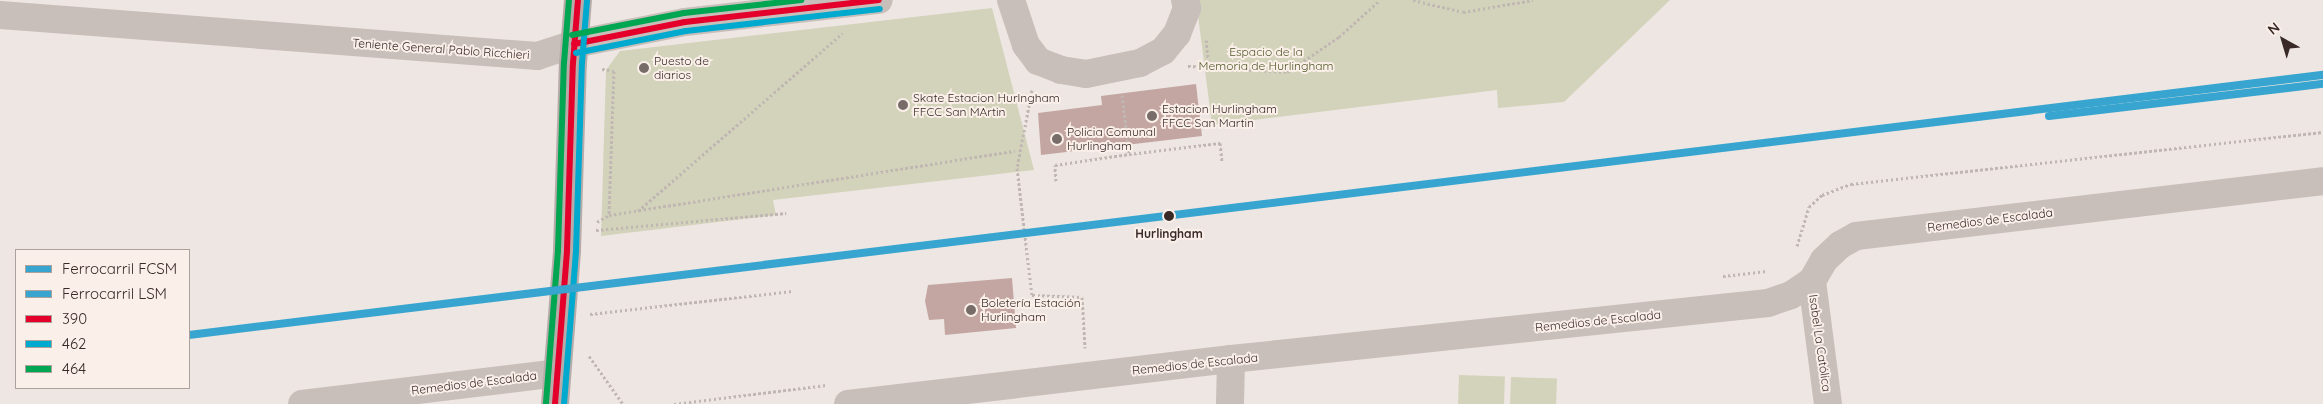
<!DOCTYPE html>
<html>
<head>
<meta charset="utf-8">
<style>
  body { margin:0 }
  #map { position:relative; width:2323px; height:404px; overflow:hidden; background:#eee6e2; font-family:Quicksand,sans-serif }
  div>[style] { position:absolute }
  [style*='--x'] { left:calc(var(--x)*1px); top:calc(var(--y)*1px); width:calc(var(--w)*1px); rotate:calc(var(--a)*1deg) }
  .green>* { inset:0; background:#d3d3bb; transform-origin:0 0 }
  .building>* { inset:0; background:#c3a6a2 }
  .path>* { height:3px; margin-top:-1.5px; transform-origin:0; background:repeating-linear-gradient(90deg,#c0b7b3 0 2.5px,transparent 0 5px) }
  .minor>* { height:28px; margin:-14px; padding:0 14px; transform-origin:14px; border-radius:14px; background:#c8beba }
  .major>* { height:28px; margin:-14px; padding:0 14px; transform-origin:14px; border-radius:14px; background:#b7aca9 }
  .bus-1>* { height:6px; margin:-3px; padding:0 3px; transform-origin:3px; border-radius:3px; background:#e4002b }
  .bus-2>* { height:6px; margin:-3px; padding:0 3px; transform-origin:3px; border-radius:3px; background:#00a9ce }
  .bus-3>* { height:6px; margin:-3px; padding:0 3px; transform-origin:3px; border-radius:3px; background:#00a651 }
  .rail-1>* { height:8px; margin:-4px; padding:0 4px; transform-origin:4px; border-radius:4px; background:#37a5cf }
  .rail-2>* { height:8px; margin:-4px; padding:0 4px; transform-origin:4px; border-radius:4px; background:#37a5cf }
  .dots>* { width:14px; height:14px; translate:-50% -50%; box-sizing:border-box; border:2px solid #fbf0e9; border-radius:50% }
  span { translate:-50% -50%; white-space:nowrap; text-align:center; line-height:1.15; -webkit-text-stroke:4px #fbf0e9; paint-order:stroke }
  .street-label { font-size:12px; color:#392a28 }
  .park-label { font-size:12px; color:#50592a }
  .poi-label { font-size:12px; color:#392a28 }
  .left { translate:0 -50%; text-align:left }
  .stop-label { font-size:12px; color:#392a28; font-weight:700 }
  .legend { position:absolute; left:15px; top:249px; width:175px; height:140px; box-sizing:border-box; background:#fbf0e9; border:1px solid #ada19c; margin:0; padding:6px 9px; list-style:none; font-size:15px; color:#392a28 }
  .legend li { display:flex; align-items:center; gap:10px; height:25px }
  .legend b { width:25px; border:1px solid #ada19c }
  .north { position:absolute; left:2258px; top:15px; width:50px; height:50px; -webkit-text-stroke:4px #fbf0e9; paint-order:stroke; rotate:321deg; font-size:14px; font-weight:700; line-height:20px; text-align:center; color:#392a28 }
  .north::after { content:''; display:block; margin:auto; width:18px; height:22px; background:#392a28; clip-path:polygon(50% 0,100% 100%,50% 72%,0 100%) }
</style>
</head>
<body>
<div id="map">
  <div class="green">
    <i style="clip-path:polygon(1196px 0,1670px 0,1564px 102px,1498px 108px,1497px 90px,1212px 125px)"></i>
    <i style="clip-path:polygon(992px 8px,1034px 170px,773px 200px,776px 215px,601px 236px,606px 70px,620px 51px)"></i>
    <i style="left:1459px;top:375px;width:46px;height:29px;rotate:2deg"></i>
    <i style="left:1511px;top:377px;width:46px;height:27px;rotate:2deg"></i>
  </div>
  <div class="building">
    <i style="clip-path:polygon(1196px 84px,1202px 136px,1041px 155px,1038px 113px,1102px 105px,1101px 96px)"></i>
    <i style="clip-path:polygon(1012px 278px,1016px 328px,945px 335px,944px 319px,929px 320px,925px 301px,928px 285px)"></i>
  </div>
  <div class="path">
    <i style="--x:1413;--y:0;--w:51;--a:13.5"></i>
    <i style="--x:1463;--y:12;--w:71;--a:-9.7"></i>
    <i style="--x:1188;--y:66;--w:21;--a:3"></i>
    <i style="--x:1209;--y:67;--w:27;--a:-96"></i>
    <i style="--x:1209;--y:67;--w:78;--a:3.7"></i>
    <i style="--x:1287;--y:72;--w:63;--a:-33.9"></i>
    <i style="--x:1339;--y:37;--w:55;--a:-42.1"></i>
    <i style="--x:602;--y:69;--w:12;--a:9"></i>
    <i style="--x:614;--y:71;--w:144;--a:92"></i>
    <i style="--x:609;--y:215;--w:411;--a:-9"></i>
    <i style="--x:1032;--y:90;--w:79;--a:100.9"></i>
    <i style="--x:1017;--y:168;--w:128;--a:83.3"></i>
    <i style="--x:1032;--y:295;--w:50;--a:2.3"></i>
    <i style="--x:1082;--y:297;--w:51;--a:86.6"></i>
    <i style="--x:1122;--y:95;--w:59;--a:83.2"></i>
    <i style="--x:1129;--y:154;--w:92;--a:-6.9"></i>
    <i style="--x:1220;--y:143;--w:18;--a:84"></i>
    <i style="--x:1056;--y:181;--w:16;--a:-94"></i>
    <i style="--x:1055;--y:165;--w:75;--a:-8.5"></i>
    <i style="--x:638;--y:211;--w:271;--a:-41"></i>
    <i style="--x:597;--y:222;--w:14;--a:-30"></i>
    <i style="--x:596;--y:230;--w:191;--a:-5.1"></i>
    <i style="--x:1797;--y:246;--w:41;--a:-72.9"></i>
    <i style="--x:1809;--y:207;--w:18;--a:-43"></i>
    <i style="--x:1822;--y:195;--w:31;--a:-21"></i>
    <i style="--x:1851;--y:184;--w:475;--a:-6.3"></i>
    <i style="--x:1723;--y:276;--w:44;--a:-6.5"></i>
    <i style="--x:590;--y:314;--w:204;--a:-6.5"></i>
    <i style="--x:589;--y:356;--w:59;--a:54.7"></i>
    <i style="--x:674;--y:404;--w:153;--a:-7.1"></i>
  </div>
  <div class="minor">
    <i style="--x:1011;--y:0;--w:47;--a:71.6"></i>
    <i style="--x:1026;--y:45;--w:20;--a:53"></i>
    <i style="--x:1038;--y:61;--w:25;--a:21"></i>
    <i style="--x:1061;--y:70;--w:25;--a:9"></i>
    <i style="--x:1086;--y:74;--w:55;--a:-11.5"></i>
    <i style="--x:1140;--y:63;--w:26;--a:-28"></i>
    <i style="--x:1163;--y:51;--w:22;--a:-51"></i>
    <i style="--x:1177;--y:34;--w:28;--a:-69"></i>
    <i style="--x:1187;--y:8;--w:8;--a:-104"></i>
    <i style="--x:0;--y:15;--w:539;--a:4.37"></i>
    <i style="--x:537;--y:56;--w:39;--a:-18"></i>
    <i style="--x:574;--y:44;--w:113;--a:-11.2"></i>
    <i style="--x:685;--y:22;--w:195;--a:-6.5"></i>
    <i style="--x:1812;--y:281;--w:124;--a:82.6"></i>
    <i style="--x:302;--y:404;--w:257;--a:-6.9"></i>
    <i style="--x:848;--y:404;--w:386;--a:-6.7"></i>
    <i style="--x:1231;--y:359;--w:540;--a:-5.95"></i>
    <i style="--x:1768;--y:303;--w:24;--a:-19"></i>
    <i style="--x:1791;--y:295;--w:25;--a:-34"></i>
    <i style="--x:1812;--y:281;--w:24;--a:-60"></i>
    <i style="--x:1824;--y:260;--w:22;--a:-43"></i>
    <i style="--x:1840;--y:245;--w:18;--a:-29"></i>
    <i style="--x:1856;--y:236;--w:470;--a:-6.7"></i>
    <i style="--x:1230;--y:404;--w:45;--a:-88.7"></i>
  </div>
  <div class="major">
    <i style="--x:555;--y:404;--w:154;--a:-85.5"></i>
    <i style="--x:567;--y:250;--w:187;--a:-88.2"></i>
    <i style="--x:573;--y:63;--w:63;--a:-85.5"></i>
  </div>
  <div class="bus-1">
    <i style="--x:574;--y:44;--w:113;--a:-11.2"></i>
    <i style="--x:685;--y:22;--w:195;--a:-6.5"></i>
    <i style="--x:555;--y:404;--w:154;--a:-85.5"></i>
    <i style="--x:567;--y:250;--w:187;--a:-88.2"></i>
    <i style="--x:573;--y:63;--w:63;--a:-85.5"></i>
  </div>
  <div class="bus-2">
    <i style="--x:576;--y:53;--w:112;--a:-11.3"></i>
    <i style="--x:686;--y:31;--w:195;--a:-6.5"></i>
    <i style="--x:564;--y:404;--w:153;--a:-85.5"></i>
    <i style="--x:576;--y:251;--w:188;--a:-88.2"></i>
    <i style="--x:582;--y:63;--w:62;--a:-85.4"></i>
  </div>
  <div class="bus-3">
    <i style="--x:572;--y:35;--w:114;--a:-11.1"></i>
    <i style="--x:684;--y:13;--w:118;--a:-6.3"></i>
    <i style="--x:546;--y:403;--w:153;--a:-85.5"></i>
    <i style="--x:558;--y:250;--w:187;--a:-88.2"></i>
    <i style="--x:564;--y:63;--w:63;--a:-85.5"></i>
  </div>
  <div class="rail-1">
    <i style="--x:189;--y:335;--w:2150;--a:-6.95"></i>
  </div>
  <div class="rail-2">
    <i style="--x:2049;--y:116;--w:276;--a:-6.7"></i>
  </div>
  <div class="dots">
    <i style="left:644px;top:68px;background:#786c69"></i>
    <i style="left:903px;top:105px;background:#786c69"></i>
    <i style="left:1152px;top:116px;background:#786c69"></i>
    <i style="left:1057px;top:139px;background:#786c69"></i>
    <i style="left:1169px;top:216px;background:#392a28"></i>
    <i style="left:971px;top:310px;background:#786c69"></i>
  </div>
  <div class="street-label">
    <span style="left:441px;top:49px;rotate:4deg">Teniente General Pablo Ricchieri</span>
    <span style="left:1990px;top:220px;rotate:-7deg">Remedios de Escalada</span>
    <span style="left:1598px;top:321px;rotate:-6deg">Remedios de Escalada</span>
    <span style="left:1820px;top:343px;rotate:82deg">Isabel La Católica</span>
    <span style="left:1195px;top:364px;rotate:-6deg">Remedios de Escalada</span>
    <span style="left:474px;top:383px;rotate:-7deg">Remedios de Escalada</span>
  </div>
  <div class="park-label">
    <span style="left:1266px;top:59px">Espacio de la<br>Memoria de Hurlingham</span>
  </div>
  <div class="poi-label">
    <span class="left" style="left:654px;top:68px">Puesto de<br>diarios</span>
    <span class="left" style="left:913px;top:105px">Skate Estacion Hurlngham<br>FFCC San MArtin</span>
    <span class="left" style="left:1162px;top:116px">Estacion Hurlingham<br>FFCC San Martin</span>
    <span class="left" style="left:1067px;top:139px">Policia Comunal<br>Hurlingham</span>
    <span class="left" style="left:981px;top:310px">Boletería Estación<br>Hurlingham</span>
  </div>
  <div class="stop-label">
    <span style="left:1169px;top:234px">Hurlingham</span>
  </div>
  <ul class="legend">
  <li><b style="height:6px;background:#37a5cf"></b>Ferrocarril FCSM</li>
  <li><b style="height:6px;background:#37a5cf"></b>Ferrocarril LSM</li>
  <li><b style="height:6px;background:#e4002b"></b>390</li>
  <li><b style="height:6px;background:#00a9ce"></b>462</li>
  <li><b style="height:6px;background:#00a651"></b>464</li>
  </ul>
  <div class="north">N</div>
</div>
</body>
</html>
